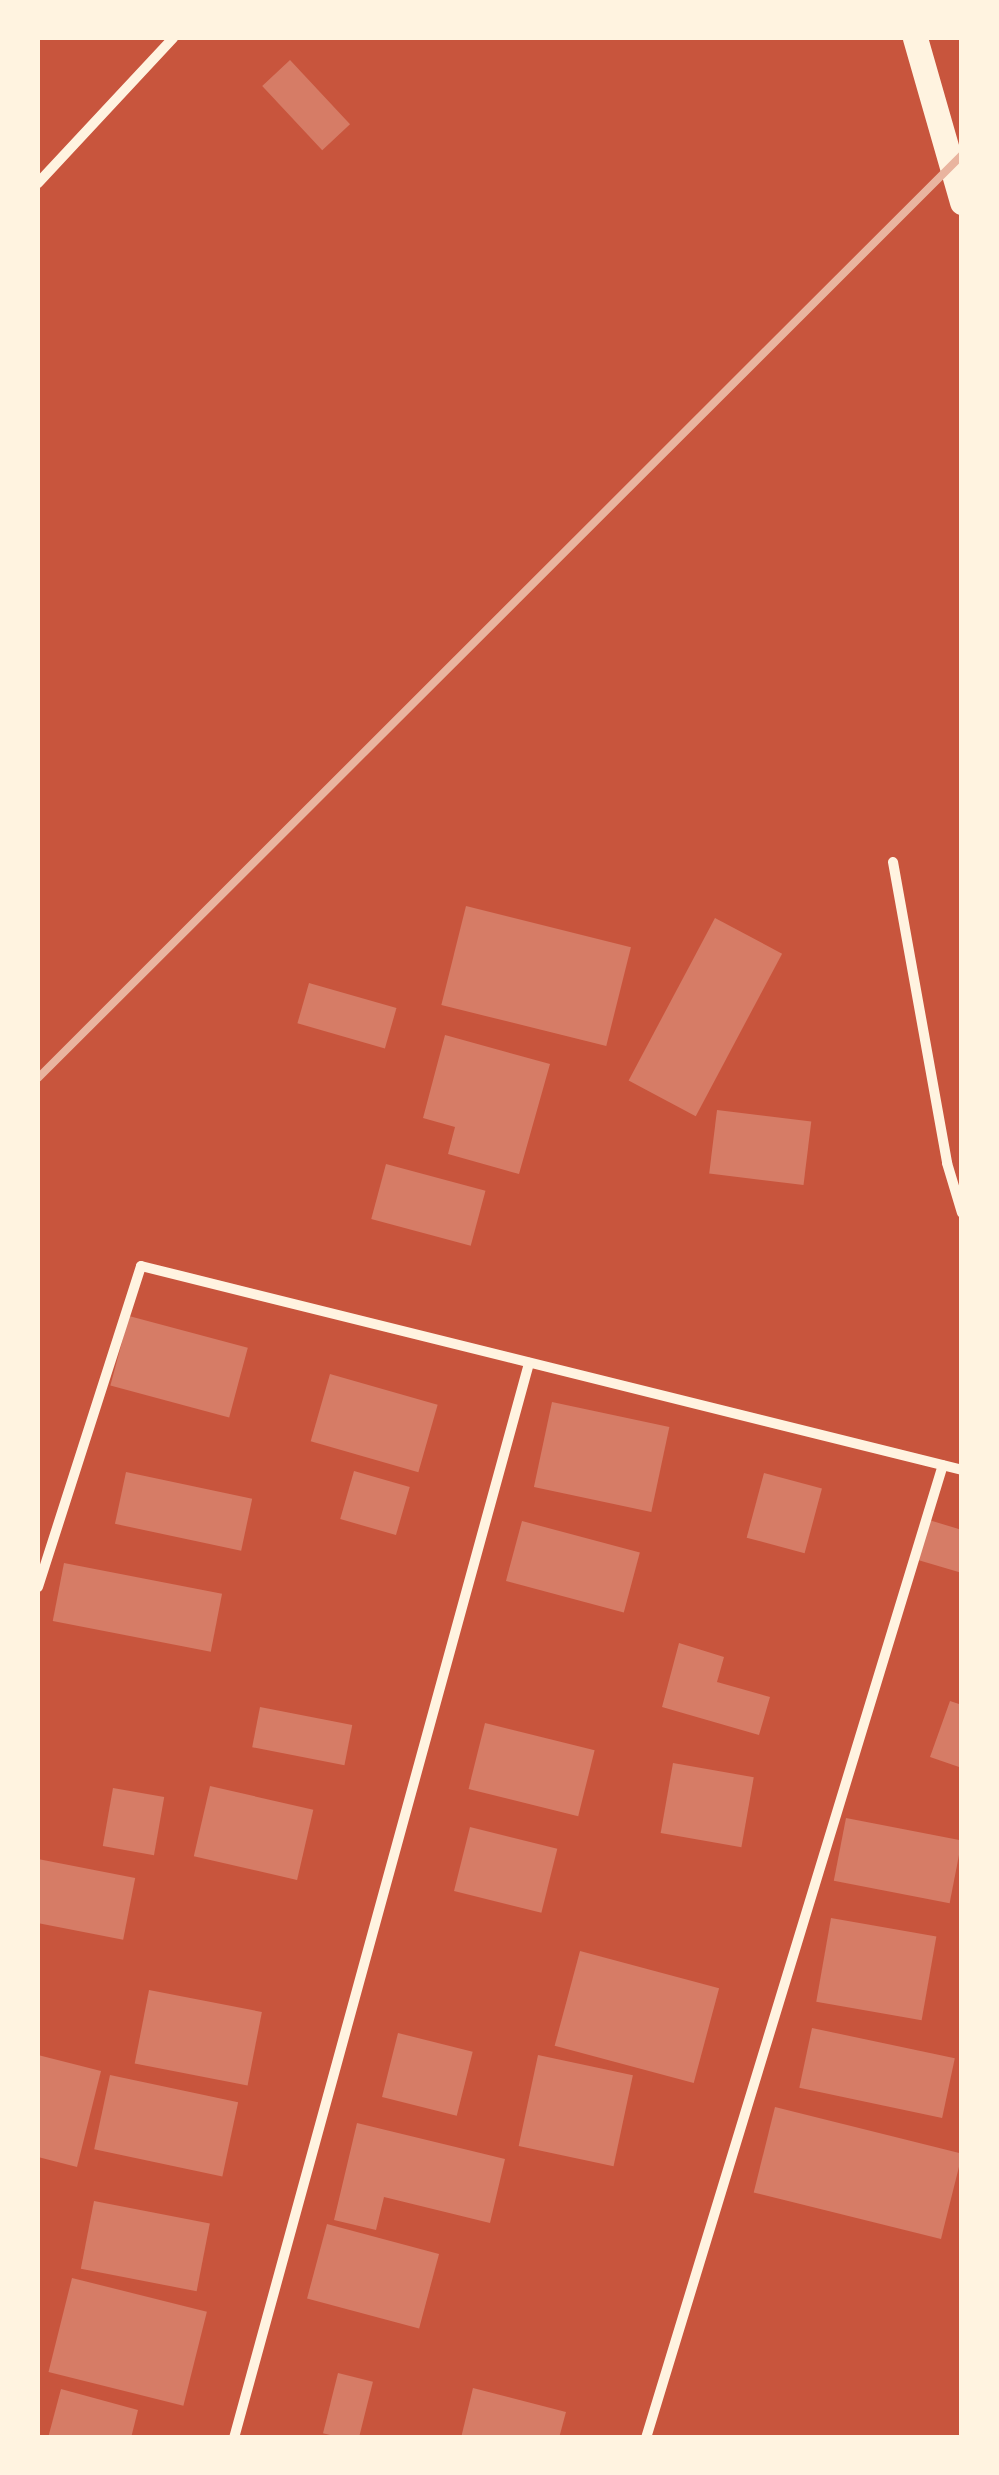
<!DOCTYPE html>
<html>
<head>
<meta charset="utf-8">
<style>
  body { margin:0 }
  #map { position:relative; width:999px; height:2475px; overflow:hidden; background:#c8553d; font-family:Inter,sans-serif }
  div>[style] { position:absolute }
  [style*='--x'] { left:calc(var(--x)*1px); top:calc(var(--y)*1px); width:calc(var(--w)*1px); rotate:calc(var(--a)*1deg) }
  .building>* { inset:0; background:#d67c66; transform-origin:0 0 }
  .minor>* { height:10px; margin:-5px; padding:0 5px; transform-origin:5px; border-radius:5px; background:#fff3e0 }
  .primary>* { height:25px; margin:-12.5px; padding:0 12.5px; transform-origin:12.5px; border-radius:12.5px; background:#fff3e0 }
  .rail>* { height:8px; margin:-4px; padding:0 4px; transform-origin:4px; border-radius:4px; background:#e9b49f }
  span { translate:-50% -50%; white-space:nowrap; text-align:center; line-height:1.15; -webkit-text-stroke:10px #fff3e0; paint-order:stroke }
  .frame { position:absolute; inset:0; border:40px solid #fff3e0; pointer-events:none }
</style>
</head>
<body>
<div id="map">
  <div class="building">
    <i style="left:290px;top:60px;width:88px;height:38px;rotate:47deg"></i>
    <i style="left:466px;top:906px;width:170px;height:102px;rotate:14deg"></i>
    <i style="left:715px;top:918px;width:76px;height:184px;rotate:28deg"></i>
    <i style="left:309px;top:983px;width:91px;height:42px;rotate:16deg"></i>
    <i style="clip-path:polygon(445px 1035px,550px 1064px,519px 1174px,448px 1154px,455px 1127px,423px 1118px)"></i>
    <i style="left:717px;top:1110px;width:95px;height:64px;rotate:7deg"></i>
    <i style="left:386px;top:1164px;width:103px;height:57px;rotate:15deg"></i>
    <i style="left:129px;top:1316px;width:123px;height:72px;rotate:15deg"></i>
    <i style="left:330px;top:1374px;width:112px;height:70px;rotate:16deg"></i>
    <i style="left:552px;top:1402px;width:120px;height:87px;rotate:12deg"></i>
    <i style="left:354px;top:1471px;width:58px;height:50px;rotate:16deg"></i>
    <i style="left:126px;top:1472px;width:129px;height:53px;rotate:12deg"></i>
    <i style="left:764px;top:1473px;width:60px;height:67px;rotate:15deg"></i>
    <i style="clip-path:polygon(929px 1520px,962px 1530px,962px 1573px,918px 1560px)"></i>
    <i style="left:522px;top:1521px;width:122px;height:62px;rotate:15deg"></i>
    <i style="left:64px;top:1563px;width:161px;height:59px;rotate:11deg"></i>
    <i style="clip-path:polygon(679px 1643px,724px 1657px,717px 1682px,770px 1697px,759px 1735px,662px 1707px)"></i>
    <i style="clip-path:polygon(950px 1701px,962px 1705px,962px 1768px,930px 1757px)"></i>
    <i style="left:260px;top:1707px;width:94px;height:41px;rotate:11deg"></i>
    <i style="left:485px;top:1723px;width:113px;height:68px;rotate:14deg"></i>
    <i style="left:673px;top:1763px;width:82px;height:71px;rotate:10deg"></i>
    <i style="left:210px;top:1786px;width:106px;height:72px;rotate:13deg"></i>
    <i style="left:113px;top:1788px;width:52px;height:59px;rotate:10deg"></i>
    <i style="left:846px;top:1818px;width:118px;height:64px;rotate:11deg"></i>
    <i style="left:470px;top:1827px;width:90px;height:66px;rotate:14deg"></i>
    <i style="left:38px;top:1859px;width:99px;height:63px;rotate:11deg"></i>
    <i style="left:831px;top:1918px;width:107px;height:85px;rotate:10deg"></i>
    <i style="left:580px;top:1951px;width:144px;height:98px;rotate:15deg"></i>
    <i style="left:149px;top:1990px;width:115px;height:75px;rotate:11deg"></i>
    <i style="left:812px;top:2028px;width:146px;height:61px;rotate:12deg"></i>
    <i style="left:398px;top:2033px;width:77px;height:66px;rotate:14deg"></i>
    <i style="clip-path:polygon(38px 2055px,101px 2071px,77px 2167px,38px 2157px)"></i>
    <i style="left:538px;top:2055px;width:97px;height:93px;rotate:12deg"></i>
    <i style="left:110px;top:2075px;width:131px;height:76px;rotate:12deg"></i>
    <i style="left:775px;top:2107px;width:193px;height:88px;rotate:14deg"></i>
    <i style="clip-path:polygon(357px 2123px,505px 2159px,490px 2223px,384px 2197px,376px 2230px,334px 2220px)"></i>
    <i style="left:94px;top:2201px;width:118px;height:69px;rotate:11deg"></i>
    <i style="left:327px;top:2224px;width:116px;height:77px;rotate:15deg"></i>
    <i style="left:72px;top:2278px;width:139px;height:97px;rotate:14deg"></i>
    <i style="left:338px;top:2373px;width:36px;height:62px;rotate:14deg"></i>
    <i style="clip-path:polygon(473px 2388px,566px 2412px,559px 2438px,461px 2438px)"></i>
    <i style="clip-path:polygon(61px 2389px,138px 2410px,131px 2438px,48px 2438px)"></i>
  </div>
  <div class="minor">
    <i style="--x:38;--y:183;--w:198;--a:-47"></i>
    <i style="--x:893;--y:862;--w:306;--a:79.8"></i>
    <i style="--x:947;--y:1163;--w:52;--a:73.3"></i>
    <i style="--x:38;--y:1587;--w:337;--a:-72.2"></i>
    <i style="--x:141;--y:1266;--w:846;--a:13.95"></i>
    <i style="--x:234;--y:2438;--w:1115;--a:-74.65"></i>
    <i style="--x:646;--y:2438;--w:1017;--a:-73.03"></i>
  </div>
  <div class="primary">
    <i style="--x:915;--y:38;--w:171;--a:74"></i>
  </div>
  <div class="rail">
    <i style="--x:38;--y:1078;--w:1306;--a:-44.97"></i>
  </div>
  <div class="frame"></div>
</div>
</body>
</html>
